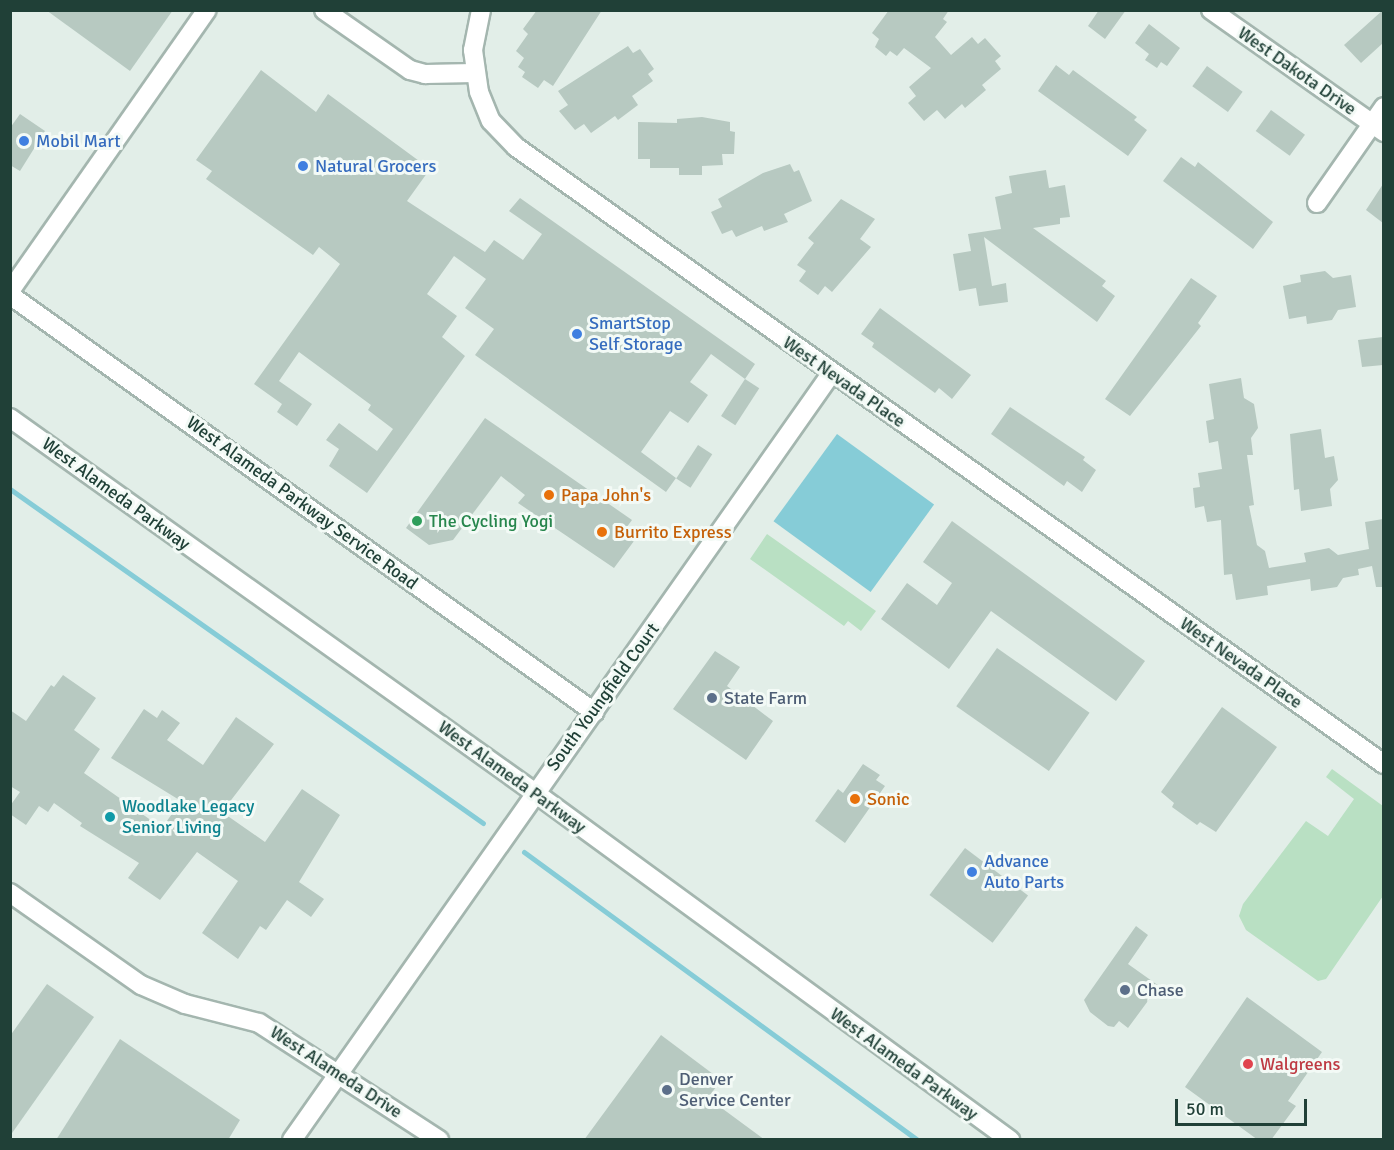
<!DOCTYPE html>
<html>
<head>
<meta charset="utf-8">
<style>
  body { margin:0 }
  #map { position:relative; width:1394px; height:1150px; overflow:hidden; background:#e2eee8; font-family:Signika,sans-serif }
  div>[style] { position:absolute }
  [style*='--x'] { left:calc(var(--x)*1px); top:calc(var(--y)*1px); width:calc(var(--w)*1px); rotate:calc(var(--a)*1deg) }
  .green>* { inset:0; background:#b9e0c3 }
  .water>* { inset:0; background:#86ccd7; transform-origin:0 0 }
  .stream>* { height:5px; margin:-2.5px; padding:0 2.5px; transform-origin:2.5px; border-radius:2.5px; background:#86ccd7 }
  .building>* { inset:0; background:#b7c9c1; transform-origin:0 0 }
  .roads { filter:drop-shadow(2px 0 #a4b6af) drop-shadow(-2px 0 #a4b6af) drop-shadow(0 2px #a4b6af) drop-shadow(0 -2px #a4b6af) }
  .minor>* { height:18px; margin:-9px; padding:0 9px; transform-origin:9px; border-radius:9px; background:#fff }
  .tertiary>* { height:18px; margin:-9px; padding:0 9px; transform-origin:9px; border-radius:9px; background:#fff }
  .secondary>* { height:18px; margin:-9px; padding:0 9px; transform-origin:9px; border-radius:9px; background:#fff }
  .dots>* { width:16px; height:16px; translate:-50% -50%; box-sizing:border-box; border:3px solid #f3faf6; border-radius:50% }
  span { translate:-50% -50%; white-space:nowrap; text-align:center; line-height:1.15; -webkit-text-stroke:6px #f3faf6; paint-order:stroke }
  .street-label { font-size:18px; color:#204037 }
  .shop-label { font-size:18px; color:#366cbe }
  .left { translate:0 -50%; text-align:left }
  .food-label { font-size:18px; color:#c56008 }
  .leisure-label { font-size:18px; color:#27864d }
  .service-label { font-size:18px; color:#4e5e75 }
  .culture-label { font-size:18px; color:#0d838f }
  .health-label { font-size:18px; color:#be3a42 }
  .frame { position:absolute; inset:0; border:12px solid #204037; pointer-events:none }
  .scale { position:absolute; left:1175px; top:1099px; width:132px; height:27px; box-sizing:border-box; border:3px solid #204037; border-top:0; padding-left:8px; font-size:18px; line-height:21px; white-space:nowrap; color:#204037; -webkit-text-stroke:4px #f3faf6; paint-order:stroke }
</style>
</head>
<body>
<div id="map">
  <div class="green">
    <i style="clip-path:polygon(767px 534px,876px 611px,861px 631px,848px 621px,844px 626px,750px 559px)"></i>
    <i style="clip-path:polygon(1332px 769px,1383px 806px,1383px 896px,1326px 979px,1318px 981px,1246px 930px,1239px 916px,1243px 904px,1306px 821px,1328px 836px,1354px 799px,1326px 777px)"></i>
  </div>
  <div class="water">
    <i style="left:837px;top:434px;width:120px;height:108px;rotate:36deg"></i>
  </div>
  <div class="stream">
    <i style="--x:10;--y:489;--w:579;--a:35.23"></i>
    <i style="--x:524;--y:852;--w:487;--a:36.2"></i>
  </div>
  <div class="building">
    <i style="clip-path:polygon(46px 10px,173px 10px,130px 71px)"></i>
    <i style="clip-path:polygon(537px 10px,602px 10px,553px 86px,544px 80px,538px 88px,522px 77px,525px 72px,518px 67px,524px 58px,516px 51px,528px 34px,523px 29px)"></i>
    <i style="clip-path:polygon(889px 10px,949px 10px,943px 19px,947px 22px,935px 37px,951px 55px,972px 37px,978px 44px,985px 38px,1001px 56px,995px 61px,1001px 69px,982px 85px,986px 90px,965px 108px,962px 104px,945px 119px,937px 110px,924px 121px,908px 103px,916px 96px,909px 87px,931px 68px,904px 48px,897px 56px,890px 51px,886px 56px,875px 47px,879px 39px,872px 33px)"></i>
    <i style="clip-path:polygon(1099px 10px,1126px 10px,1105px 39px,1088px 26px)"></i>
    <i style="clip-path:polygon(1383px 10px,1383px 43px,1361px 63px,1344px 45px)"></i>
    <i style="clip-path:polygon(1149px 24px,1180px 48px,1167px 66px,1161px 62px,1157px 68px,1145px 60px,1149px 54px,1135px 43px)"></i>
    <i style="clip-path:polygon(628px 46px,633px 53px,640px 49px,654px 69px,648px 74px,653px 81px,632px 96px,638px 105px,618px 120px,615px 116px,591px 133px,584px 124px,575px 130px,559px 111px,568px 105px,558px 91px)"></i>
    <i style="clip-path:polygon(1056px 65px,1069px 75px,1073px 70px,1137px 117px,1134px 120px,1147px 130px,1128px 156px,1038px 91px)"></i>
    <i style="left:1207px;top:66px;width:44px;height:25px;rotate:36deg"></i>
    <i style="clip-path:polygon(261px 70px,316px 112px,328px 94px,430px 169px,407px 201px,485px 252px,494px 240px,523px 260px,542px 234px,509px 211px,520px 198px,755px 364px,745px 379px,711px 354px,690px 382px,708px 395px,688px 423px,670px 411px,641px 452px,676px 478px,666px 492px,475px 355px,494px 329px,465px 308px,486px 279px,454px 256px,427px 294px,457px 316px,442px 337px,465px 356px,367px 493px,329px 466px,339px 449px,326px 440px,339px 423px,377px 451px,393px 429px,368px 410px,371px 405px,299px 352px,279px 381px,312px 404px,297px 426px,277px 412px,282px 404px,254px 384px,340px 264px,319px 247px,313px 255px,206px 179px,212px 171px,196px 160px)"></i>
    <i style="left:1271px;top:110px;width:42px;height:26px;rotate:36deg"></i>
    <i style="clip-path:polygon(20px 114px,45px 131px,20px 171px,10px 165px,10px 128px)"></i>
    <i style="clip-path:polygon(702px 117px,730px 122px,730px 131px,735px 132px,734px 154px,722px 154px,723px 165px,702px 166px,702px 175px,679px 175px,679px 168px,650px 168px,650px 159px,638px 159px,638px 122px,677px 123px,677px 119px)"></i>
    <i style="clip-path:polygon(1181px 157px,1195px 167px,1198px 162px,1273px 222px,1253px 249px,1163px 181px)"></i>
    <i style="clip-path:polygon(790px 164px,794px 172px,799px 170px,812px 201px,784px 214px,788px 222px,764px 231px,762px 226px,736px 237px,732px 230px,722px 234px,711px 212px,722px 207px,718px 199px,763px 173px)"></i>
    <i style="clip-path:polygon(1046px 170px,1049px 188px,1065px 185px,1070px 217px,1060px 218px,1060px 224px,1033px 228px,1106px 281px,1102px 286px,1115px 296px,1097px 322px,984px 237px,992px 286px,1006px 283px,1008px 302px,979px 306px,976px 288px,959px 291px,953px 254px,971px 251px,968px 234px,1001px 229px,995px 197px,1012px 193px,1009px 176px)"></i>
    <i style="clip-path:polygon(1383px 184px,1383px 223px,1366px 210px)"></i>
    <i style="clip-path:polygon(841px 199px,875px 219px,860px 239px,871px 247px,832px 292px,825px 286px,818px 295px,799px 281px,806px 271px,797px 265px,814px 243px,808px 238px)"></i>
    <i style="clip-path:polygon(1325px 271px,1333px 278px,1351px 275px,1356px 307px,1338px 310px,1332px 320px,1307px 324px,1306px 316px,1289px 319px,1283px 286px,1301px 282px,1300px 275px)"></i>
    <i style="clip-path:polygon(1191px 278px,1217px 296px,1198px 323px,1201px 326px,1130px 416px,1105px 399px)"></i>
    <i style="clip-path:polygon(880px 308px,971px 375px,952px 399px,939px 388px,935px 393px,872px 347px,874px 343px,861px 334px)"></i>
    <i style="clip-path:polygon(1383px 337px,1383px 365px,1362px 367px,1358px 340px)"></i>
    <i style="clip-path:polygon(1241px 378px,1244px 398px,1254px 404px,1258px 428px,1251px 438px,1253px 455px,1247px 455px,1254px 505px,1249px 506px,1257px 545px,1265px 551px,1269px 568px,1306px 562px,1304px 553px,1329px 548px,1338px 555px,1369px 549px,1365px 522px,1383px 519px,1383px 587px,1376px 587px,1372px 566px,1358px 569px,1359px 575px,1343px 578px,1337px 587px,1311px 591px,1310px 579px,1267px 586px,1268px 595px,1236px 600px,1232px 574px,1224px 575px,1221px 520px,1207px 522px,1204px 506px,1195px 508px,1193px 488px,1200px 487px,1198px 473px,1222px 469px,1218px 441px,1209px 443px,1206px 421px,1214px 419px,1209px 384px)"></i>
    <i style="left:745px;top:379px;width:17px;height:44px;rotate:33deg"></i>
    <i style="clip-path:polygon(1010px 407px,1085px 457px,1083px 460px,1096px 470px,1082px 492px,1067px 481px,1064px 486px,991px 434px)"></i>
    <i style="clip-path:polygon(485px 418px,632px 520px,623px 532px,634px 541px,614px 568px,518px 503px,525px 495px,501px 476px,453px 540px,429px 545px,406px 528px)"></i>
    <i style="clip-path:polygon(1321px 429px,1325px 458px,1334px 456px,1338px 480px,1330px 489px,1332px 506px,1301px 511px,1299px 489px,1294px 490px,1290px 434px)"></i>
    <i style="left:698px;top:445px;width:17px;height:40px;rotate:33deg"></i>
    <i style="clip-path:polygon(952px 521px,1145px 661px,1116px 701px,991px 611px,949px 669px,881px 619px,907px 583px,937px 605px,952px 583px,923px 562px)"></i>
    <i style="left:997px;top:648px;width:113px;height:71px;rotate:35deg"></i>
    <i style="clip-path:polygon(715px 651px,740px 667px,727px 686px,773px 721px,746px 760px,673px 709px)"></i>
    <i style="clip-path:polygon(63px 675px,96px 698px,74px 730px,100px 749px,84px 773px,162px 828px,181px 801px,111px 758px,144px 709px,157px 718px,162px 710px,180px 723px,167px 740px,203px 765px,236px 717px,274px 744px,222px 812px,265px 842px,302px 789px,340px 815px,299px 882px,324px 899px,311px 917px,287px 900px,266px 930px,260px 926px,238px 959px,202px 933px,238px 881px,197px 852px,160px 900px,128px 878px,139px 863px,80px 826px,82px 823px,54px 803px,48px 812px,39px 806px,26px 825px,10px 814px,10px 806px,20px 792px,10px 786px,10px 710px,26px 721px,51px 685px,54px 687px)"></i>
    <i style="clip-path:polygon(1222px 707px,1277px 747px,1216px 832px,1200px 822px,1197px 825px,1172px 807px,1174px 803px,1161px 792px)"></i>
    <i style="clip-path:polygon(863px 764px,880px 775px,876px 780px,885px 786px,845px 843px,815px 821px,838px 789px,843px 793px)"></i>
    <i style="left:965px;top:848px;width:79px;height:59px;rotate:37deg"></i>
    <i style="clip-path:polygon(1136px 926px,1148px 935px,1128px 964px,1159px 986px,1128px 1028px,1119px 1021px,1114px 1027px,1108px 1026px,1090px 1012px,1084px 1000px)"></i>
    <i style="clip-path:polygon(47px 984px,94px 1017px,10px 1136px,10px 1036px)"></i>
    <i style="clip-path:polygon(1247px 997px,1322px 1052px,1288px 1101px,1296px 1106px,1271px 1140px,1258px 1140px,1185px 1087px)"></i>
    <i style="clip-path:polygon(661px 1035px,721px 1080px,708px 1098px,765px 1140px,584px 1140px)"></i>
    <i style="clip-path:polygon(120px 1039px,240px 1120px,228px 1140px,56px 1140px)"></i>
  </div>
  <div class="roads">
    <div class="minor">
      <i style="--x:324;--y:10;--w:105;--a:34.9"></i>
      <i style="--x:410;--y:70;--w:16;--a:15"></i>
      <i style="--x:425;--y:74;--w:49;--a:-1.2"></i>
      <i style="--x:481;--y:10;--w:41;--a:101.3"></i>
      <i style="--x:473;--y:50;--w:42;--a:81.9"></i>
      <i style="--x:479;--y:92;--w:31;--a:68"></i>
      <i style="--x:491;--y:121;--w:36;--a:46"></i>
      <i style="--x:516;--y:147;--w:1065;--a:35.41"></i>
      <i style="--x:1211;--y:10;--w:212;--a:35.2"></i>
      <i style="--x:1317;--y:203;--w:117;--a:-55.1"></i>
      <i style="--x:10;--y:291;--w:343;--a:-55"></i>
      <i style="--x:10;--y:295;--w:718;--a:35.53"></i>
      <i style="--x:292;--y:1140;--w:937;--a:-54.87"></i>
    </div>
    <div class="tertiary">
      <i style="--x:10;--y:893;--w:160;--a:35.1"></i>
      <i style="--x:141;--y:985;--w:48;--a:23.4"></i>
      <i style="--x:185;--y:1004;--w:76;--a:14.4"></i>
      <i style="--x:259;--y:1023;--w:215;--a:33"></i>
    </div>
    <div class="secondary">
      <i style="--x:10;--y:418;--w:644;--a:35.52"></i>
      <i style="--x:534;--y:792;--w:590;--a:36.17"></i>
    </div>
  </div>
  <div class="dots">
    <i style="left:24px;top:141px;background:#3f7fe0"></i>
    <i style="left:303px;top:166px;background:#3f7fe0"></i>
    <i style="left:577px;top:334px;background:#3f7fe0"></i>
    <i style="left:549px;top:495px;background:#e8710a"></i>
    <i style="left:417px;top:521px;background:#2e9e5b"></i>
    <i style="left:602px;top:532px;background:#e8710a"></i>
    <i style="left:712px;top:698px;background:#5c6f8a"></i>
    <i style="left:855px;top:799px;background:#e8710a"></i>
    <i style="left:110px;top:817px;background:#0f9aa8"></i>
    <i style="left:972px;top:872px;background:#3f7fe0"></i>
    <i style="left:1125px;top:990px;background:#5c6f8a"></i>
    <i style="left:1248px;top:1064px;background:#e0444e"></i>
    <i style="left:667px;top:1090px;background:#5c6f8a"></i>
  </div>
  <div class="street-label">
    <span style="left:1297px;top:71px;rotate:35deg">West Dakota Drive</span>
    <span style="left:844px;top:382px;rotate:35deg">West Nevada Place</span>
    <span style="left:116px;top:494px;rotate:36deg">West Alameda Parkway</span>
    <span style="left:302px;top:503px;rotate:36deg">West Alameda Parkway Service Road</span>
    <span style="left:1241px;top:663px;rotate:35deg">West Nevada Place</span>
    <span style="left:603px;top:697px;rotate:-54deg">South Youngfield Court</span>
    <span style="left:512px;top:777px;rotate:36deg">West Alameda Parkway</span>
    <span style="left:904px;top:1064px;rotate:36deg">West Alameda Parkway</span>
    <span style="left:336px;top:1072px;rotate:33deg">West Alameda Drive</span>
  </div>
  <div class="shop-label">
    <span class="left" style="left:36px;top:141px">Mobil Mart</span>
    <span class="left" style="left:315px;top:166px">Natural Grocers</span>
    <span class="left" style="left:589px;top:334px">SmartStop<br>Self Storage</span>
    <span class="left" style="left:984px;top:872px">Advance<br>Auto Parts</span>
  </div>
  <div class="food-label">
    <span class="left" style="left:561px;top:495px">Papa John's</span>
    <span class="left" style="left:614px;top:532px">Burrito Express</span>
    <span class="left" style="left:867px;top:799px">Sonic</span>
  </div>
  <div class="leisure-label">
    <span class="left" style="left:429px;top:521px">The Cycling Yogi</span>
  </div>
  <div class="service-label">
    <span class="left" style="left:724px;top:698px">State Farm</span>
    <span class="left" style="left:1137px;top:990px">Chase</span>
    <span class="left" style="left:679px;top:1090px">Denver<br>Service Center</span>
  </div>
  <div class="culture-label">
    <span class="left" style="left:122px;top:817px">Woodlake Legacy<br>Senior Living</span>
  </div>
  <div class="health-label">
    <span class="left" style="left:1260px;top:1064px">Walgreens</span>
  </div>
  <div class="frame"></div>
  <div class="scale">50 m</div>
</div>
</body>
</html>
